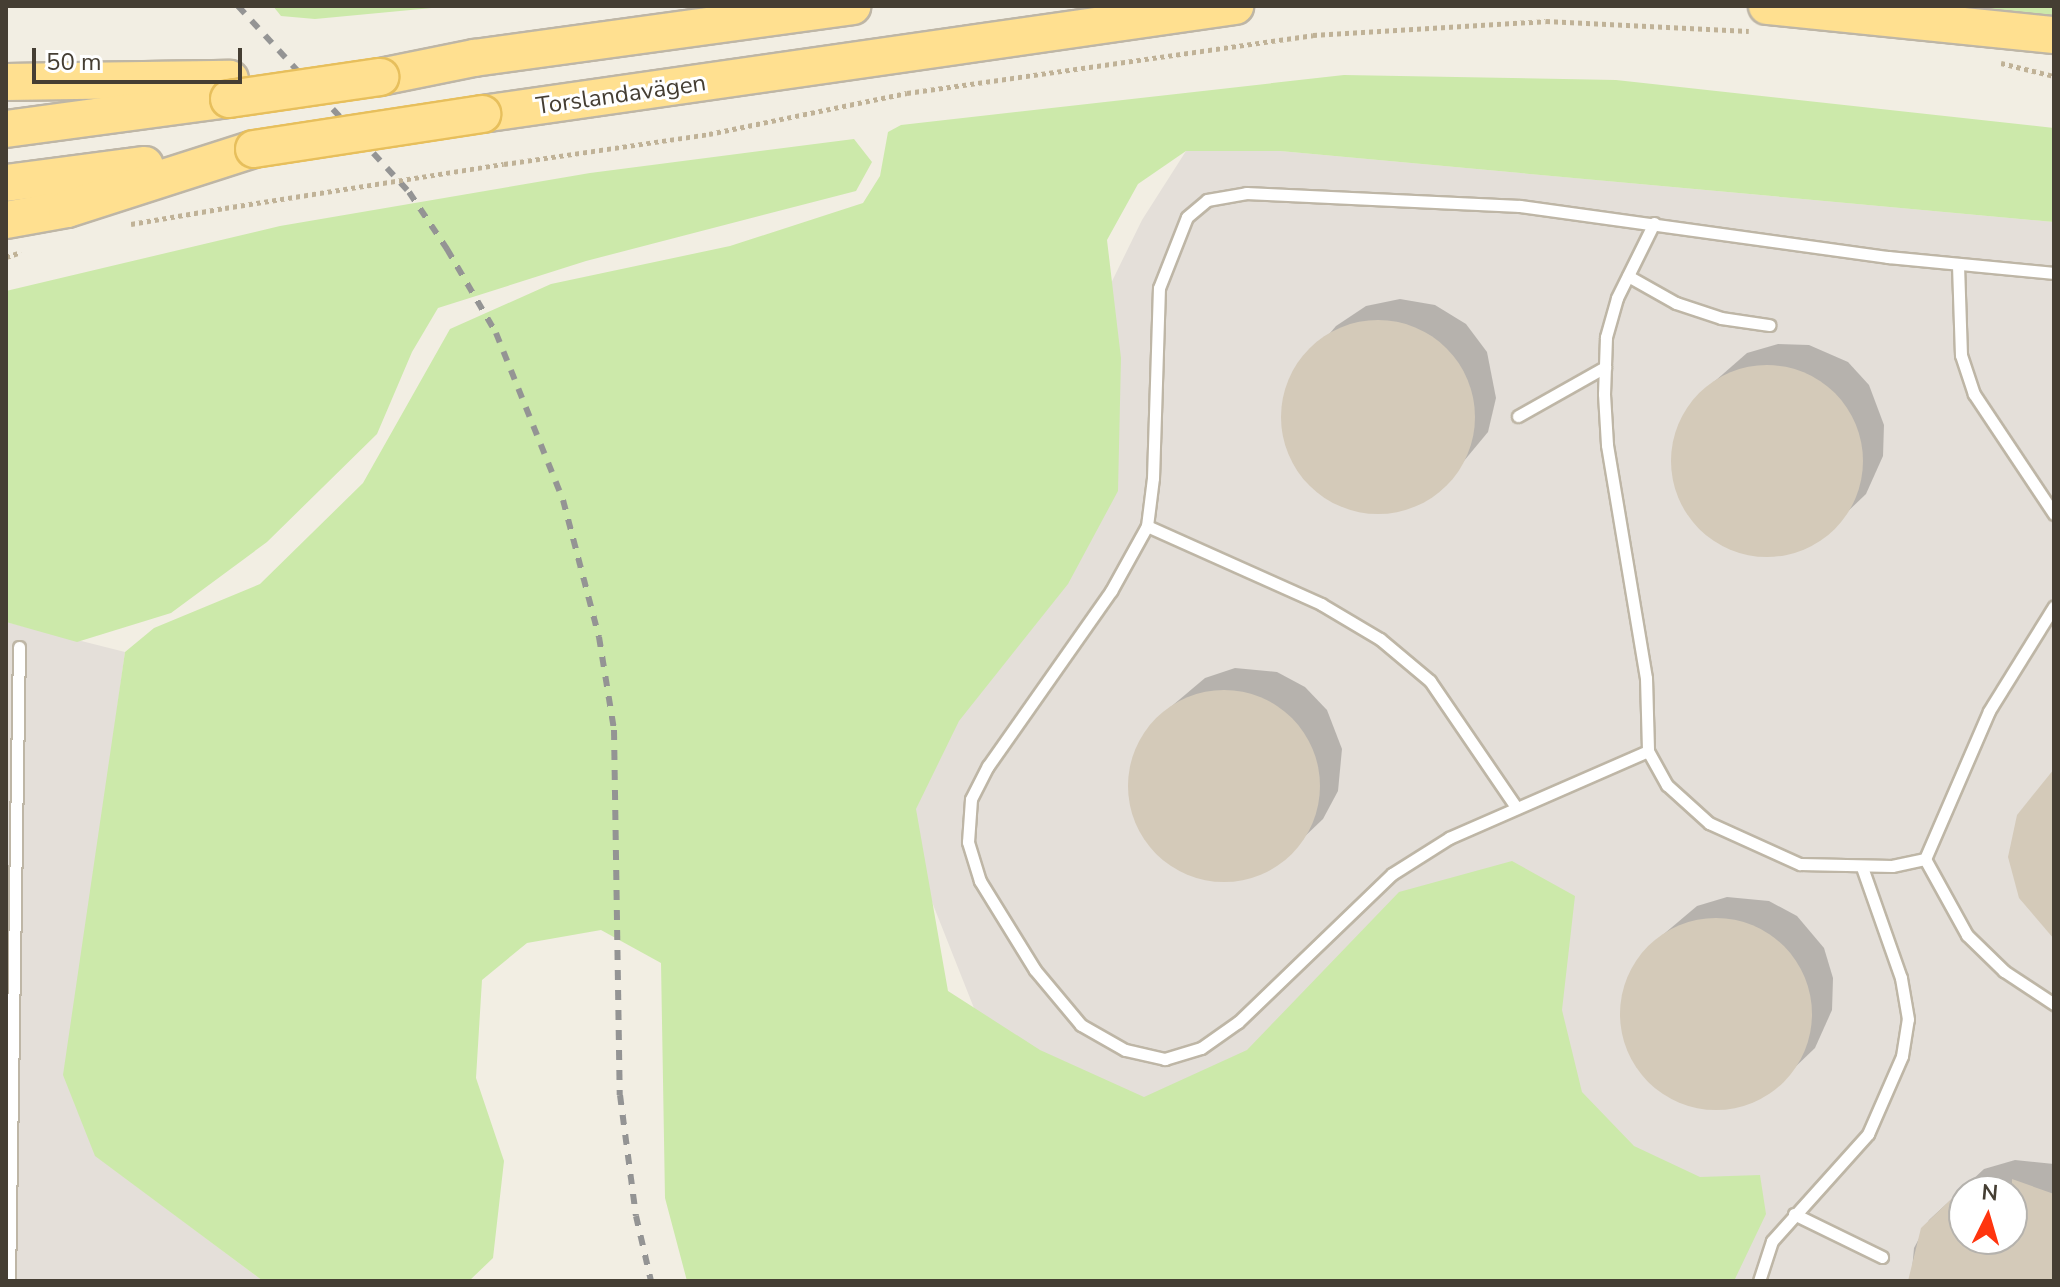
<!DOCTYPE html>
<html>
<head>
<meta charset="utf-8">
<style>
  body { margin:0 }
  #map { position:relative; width:2060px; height:1287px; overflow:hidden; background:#f2eee3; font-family:"Nunito Sans",sans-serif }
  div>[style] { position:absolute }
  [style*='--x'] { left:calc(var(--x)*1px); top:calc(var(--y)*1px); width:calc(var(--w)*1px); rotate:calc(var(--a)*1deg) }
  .industrial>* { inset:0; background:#e4dfd9 }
  .green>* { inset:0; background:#cce9aa }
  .shadow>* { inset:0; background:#0003 }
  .building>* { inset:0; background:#d4cab9 }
  .round { border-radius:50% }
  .path>* { height:5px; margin-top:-2.5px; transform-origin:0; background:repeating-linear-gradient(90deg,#c0b297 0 4px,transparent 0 8px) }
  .roads { filter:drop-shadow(2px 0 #beb6a6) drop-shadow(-2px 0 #beb6a6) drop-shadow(0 2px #beb6a6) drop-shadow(0 -2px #beb6a6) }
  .lane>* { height:11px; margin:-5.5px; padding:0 5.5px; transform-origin:5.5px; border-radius:5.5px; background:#fff }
  .primary>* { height:36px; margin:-18px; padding:0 18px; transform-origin:18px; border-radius:18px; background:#ffe090 }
  .rail>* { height:6px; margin-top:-3px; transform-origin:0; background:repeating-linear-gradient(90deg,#949494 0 10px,transparent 0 20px) }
  .path-bridge>* { height:5px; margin-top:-2.5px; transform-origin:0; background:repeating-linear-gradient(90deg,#c0b297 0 4px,transparent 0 8px) }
  .bridges { filter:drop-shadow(2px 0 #e7bf5c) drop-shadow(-2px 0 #e7bf5c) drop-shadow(0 2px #e7bf5c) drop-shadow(0 -2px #e7bf5c) }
  .primary-bridge>* { height:36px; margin:-18px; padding:0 18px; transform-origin:18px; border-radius:18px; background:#ffe090 }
  span { translate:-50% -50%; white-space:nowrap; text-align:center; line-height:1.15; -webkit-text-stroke:6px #fff; paint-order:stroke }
  .street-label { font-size:24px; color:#453e33 }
  .frame { position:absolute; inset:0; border:8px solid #453e33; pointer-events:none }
  .north { position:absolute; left:1948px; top:1175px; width:80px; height:80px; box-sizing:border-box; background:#fff; border:2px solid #b5b2ad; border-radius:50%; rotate:5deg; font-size:22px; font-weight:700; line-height:32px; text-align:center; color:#453e33 }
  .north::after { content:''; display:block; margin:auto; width:28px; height:36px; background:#ff340e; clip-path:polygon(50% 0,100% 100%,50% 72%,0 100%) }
  .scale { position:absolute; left:32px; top:48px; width:210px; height:36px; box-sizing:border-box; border:4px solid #453e33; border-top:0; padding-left:10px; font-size:24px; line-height:28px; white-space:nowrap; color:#453e33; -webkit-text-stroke:6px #fff; paint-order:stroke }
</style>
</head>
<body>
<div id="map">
  <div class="industrial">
    <i style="clip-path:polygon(evenodd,1186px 151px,1280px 151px,2054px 222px,2054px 1281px,1089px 1281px,1044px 1185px,896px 811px,1070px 367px,1142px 220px,1186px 151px,1964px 1191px,2012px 1191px,2012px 1239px,1964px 1239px,1964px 1191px)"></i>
    <i style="clip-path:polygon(6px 622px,125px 652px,94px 876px,96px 1156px,263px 1281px,6px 1281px)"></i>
  </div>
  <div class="green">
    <i style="clip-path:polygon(273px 6px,453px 6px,315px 19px,281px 16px)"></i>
    <i style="clip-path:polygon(1935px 6px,2054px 6px,2054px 21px)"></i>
    <i style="clip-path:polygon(1344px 75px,1616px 80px,2054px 128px,2054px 222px,1280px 151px,1186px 151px,1138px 184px,1107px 240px,1121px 358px,1118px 491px,1068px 584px,959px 721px,916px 809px,948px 991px,1040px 1050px,1144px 1097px,1247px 1050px,1399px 892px,1512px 861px,1575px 896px,1562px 1010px,1582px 1092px,1634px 1146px,1700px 1177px,1760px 1175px,1766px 1214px,1734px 1281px,687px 1281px,665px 1198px,661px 963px,601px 930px,527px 943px,482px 980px,476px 1078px,504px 1161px,493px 1258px,469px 1281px,263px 1281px,95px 1156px,63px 1075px,125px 652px,154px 628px,260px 584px,363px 483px,450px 329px,551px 284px,730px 246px,863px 203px,880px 176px,888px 132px,901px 125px)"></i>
    <i style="clip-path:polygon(854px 139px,872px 162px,856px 191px,586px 261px,438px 308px,412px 352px,377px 434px,267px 542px,171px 613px,77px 642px,6px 622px,6px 291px,280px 226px,590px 173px)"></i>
  </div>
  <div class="shadow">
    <i style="clip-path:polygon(1400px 299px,1435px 305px,1466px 324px,1487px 352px,1496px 398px,1488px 432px,1444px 485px,1414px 505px,1379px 512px,1344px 506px,1306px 479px,1288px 448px,1283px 413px,1292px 378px,1336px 326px,1366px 306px)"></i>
    <i style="clip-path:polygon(1778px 344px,1809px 345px,1848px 362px,1869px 385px,1884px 425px,1883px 456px,1866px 494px,1819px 539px,1780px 554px,1748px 554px,1710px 536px,1688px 513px,1673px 474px,1674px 442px,1691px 404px,1715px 381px,1747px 353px)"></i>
    <i style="clip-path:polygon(1235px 668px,1277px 672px,1305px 687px,1327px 710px,1342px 749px,1338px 791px,1323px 819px,1276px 864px,1237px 879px,1205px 878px,1167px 861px,1145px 838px,1131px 798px,1134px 756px,1149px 729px,1173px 705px,1205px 678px)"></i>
    <i style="clip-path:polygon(1727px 897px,1769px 901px,1797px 916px,1824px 948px,1833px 978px,1832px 1010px,1815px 1048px,1768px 1093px,1728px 1108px,1696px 1107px,1658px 1089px,1637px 1066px,1622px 1027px,1626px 985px,1641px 957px,1665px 933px,1697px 906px)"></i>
    <i style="clip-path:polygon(evenodd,2015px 1160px,2054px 1164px,2054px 1281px,1911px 1281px,1914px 1248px,1929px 1220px,1984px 1169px,2015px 1160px,1964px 1191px,2012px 1191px,2012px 1239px,1964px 1239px,1964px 1191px)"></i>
  </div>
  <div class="building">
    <i class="round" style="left:1281px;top:320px;width:194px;height:194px"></i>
    <i class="round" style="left:1671px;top:365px;width:192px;height:192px"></i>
    <i class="round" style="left:1128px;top:690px;width:192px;height:192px"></i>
    <i style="clip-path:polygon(2054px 769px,2054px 939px,2019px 898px,2008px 857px,2017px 815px)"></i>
    <i class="round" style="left:1620px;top:918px;width:192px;height:192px"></i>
    <i style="clip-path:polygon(2012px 1179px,2054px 1194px,2054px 1281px,1908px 1281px,1921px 1228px,1964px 1187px,1964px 1239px,2012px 1239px)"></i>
  </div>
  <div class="path">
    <i style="--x:2001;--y:63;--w:55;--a:13.8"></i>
    <i style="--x:504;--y:164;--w:207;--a:-8.3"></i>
    <i style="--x:709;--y:134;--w:202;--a:-11.7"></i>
    <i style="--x:907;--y:93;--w:410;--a:-8.1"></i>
    <i style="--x:1313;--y:35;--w:233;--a:-3.4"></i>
    <i style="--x:1546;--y:21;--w:203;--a:2.8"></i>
    <i style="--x:131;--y:224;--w:95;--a:-9.7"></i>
    <i style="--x:6;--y:257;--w:16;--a:-18"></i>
  </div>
  <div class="roads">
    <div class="lane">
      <i style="--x:1654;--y:223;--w:84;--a:116.3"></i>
      <i style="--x:1617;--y:298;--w:41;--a:105.8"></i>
      <i style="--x:1606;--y:337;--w:57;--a:92"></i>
      <i style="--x:1604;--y:394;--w:51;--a:86.6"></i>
      <i style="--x:1607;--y:445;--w:236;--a:80.5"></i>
      <i style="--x:1646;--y:678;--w:73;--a:88.4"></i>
      <i style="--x:1648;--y:751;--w:39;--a:61"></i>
      <i style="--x:1667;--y:785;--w:57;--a:42.1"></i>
      <i style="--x:1709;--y:823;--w:100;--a:24.3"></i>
      <i style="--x:1800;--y:864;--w:92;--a:1.2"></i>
      <i style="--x:1892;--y:866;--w:34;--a:-12"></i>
      <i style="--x:1925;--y:859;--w:161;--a:-66.6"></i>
      <i style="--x:1989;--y:711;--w:123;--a:-58.2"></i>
      <i style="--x:1958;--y:265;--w:90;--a:88.1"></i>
      <i style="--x:1961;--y:355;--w:41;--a:71.6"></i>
      <i style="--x:1974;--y:394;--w:144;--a:56.3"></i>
      <i style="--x:1628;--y:276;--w:55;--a:29.4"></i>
      <i style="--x:1676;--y:303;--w:47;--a:18.4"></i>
      <i style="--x:1721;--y:318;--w:49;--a:8.3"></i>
      <i style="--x:1518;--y:416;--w:100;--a:-29.4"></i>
      <i style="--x:1147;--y:526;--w:191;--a:24.1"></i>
      <i style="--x:1321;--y:604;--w:69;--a:30.7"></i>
      <i style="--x:1380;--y:639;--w:65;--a:40"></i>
      <i style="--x:1430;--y:681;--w:153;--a:55.7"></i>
      <i style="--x:1648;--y:751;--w:217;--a:156.4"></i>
      <i style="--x:1449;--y:838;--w:67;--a:147.7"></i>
      <i style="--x:1392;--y:874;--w:214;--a:136.1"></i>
      <i style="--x:1238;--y:1022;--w:45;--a:144.9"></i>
      <i style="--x:1201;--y:1048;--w:38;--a:163"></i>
      <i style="--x:1165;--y:1059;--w:41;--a:-167.3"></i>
      <i style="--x:1125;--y:1050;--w:51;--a:-150.4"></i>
      <i style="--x:1081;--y:1025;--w:72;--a:-129.9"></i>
      <i style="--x:1035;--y:970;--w:105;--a:-121.7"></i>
      <i style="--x:980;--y:881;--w:41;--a:-107.1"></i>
      <i style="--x:968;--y:842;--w:43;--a:-86"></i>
      <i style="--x:971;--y:799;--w:37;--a:-63"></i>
      <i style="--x:988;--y:766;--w:214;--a:-54.9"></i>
      <i style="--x:1111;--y:591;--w:74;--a:-61"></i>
      <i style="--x:1147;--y:526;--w:48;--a:-82.9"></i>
      <i style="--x:1153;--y:478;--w:190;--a:-88.2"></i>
      <i style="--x:1159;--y:288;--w:76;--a:-68.5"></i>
      <i style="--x:1187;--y:217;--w:26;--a:-40"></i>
      <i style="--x:1207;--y:200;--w:40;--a:-10"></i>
      <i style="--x:1246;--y:193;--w:274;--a:2.7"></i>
      <i style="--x:1520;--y:206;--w:372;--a:7.9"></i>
      <i style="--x:1888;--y:257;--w:167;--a:5.5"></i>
      <i style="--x:1925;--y:859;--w:87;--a:61.1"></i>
      <i style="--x:1967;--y:935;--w:52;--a:44.2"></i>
      <i style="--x:2004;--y:971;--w:60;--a:33.4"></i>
      <i style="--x:1794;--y:1214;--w:98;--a:26"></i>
      <i style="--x:9;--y:1281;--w:634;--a:-89.1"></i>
      <i style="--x:1759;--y:1281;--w:42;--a:-72"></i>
      <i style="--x:1772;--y:1241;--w:144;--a:-48.1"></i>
      <i style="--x:1868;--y:1134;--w:85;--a:-66.4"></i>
      <i style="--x:1902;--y:1056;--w:37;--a:-81"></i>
      <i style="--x:1908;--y:1019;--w:42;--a:-99.7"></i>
      <i style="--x:1901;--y:978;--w:118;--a:-109.4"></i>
    </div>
    <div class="primary">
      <i style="--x:1767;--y:6;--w:288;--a:5.8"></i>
      <i style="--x:380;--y:77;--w:96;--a:-11.4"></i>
      <i style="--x:474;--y:58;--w:382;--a:-7.8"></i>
      <i style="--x:6;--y:82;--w:224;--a:-0.8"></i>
      <i style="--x:482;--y:114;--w:761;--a:-8.16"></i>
      <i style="--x:6;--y:129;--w:225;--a:-7.7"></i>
      <i style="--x:6;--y:183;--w:140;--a:-7.4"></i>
      <i style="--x:6;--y:220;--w:62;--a:-10.2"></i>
      <i style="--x:67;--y:209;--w:196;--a:-17.8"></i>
    </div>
  </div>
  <div class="rail">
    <i style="--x:238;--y:6;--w:253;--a:47.4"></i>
    <i style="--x:409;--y:192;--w:69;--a:56.3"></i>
    <i style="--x:447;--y:249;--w:97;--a:59.7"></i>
    <i style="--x:496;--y:333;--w:180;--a:68.1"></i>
    <i style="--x:563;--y:500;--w:142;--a:75.3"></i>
    <i style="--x:599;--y:637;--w:94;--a:80.8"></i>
    <i style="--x:614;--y:730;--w:365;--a:89.1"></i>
    <i style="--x:620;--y:1095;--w:122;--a:82.5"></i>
    <i style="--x:636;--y:1216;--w:67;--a:77"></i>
  </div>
  <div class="path-bridge">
    <i style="--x:225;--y:208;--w:282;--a:-9"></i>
  </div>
  <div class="bridges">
    <div class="primary-bridge">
      <i style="--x:229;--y:99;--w:153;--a:-8.3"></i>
      <i style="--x:254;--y:149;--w:231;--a:-8.7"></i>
    </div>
  </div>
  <div class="street-label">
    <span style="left:621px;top:95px;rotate:-8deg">Torslandavägen</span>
  </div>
  <div class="frame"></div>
  <div class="north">N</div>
  <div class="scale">50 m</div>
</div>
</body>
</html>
